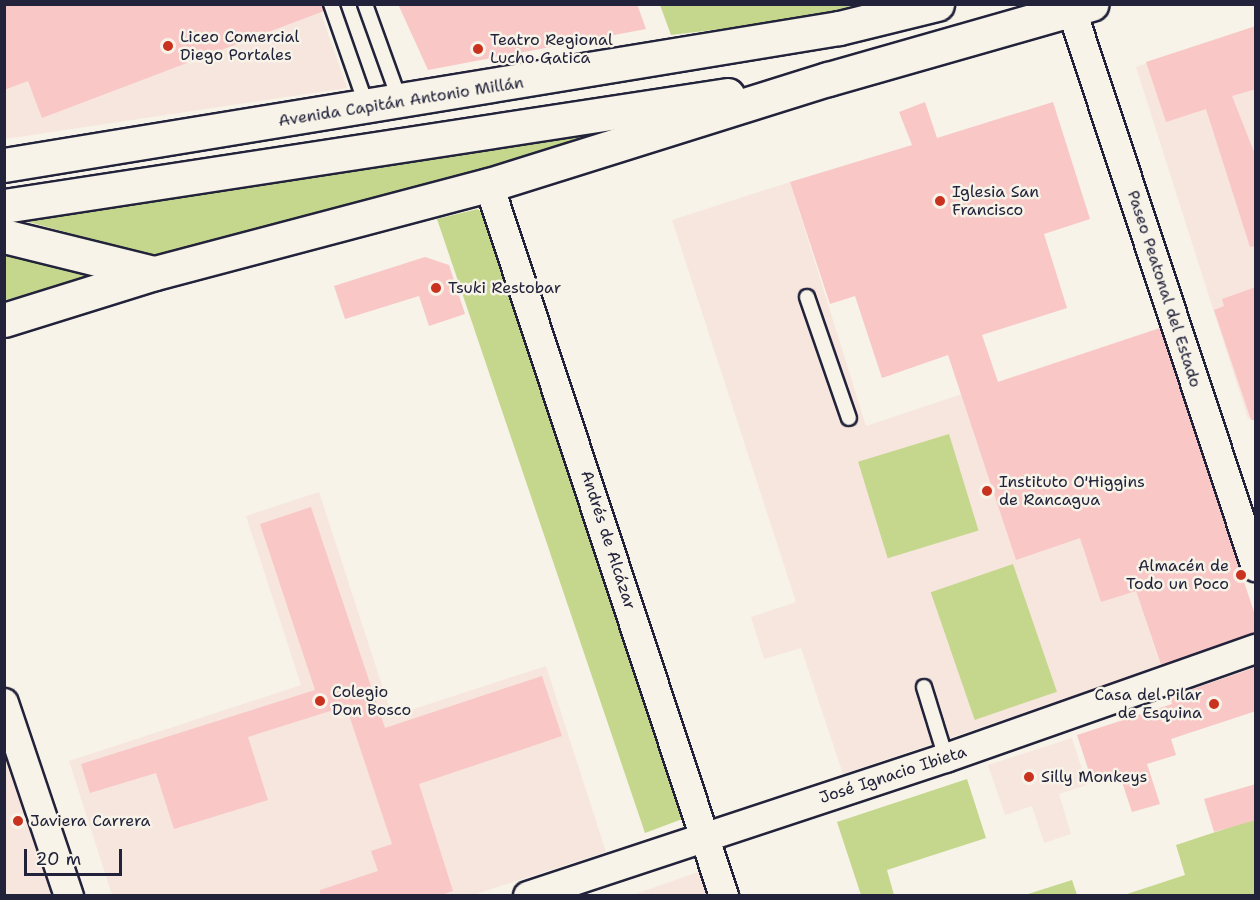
<!DOCTYPE html>
<html>
<head>
<meta charset="utf-8">
<style>
  body { margin:0 }
  #map { position:relative; width:1260px; height:900px; overflow:hidden; background:#f7f3e8; font-family:"Shantell Sans",sans-serif }
  div>[style] { position:absolute }
  [style*='--x'] { left:calc(var(--x)*1px); top:calc(var(--y)*1px); width:calc(var(--w)*1px); rotate:calc(var(--a)*1deg) }
  .built>* { inset:0; background:#f7e6de }
  .green>* { inset:0; background:#c5d78c; transform-origin:0 0 }
  .building>* { inset:0; background:#f8c7c6 }
  .roads { filter:drop-shadow(2px 0 #22223b) drop-shadow(-2px 0 #22223b) drop-shadow(0 2px #22223b) drop-shadow(0 -2px #22223b) }
  .lane>* { height:14px; margin:-7px; padding:0 7px; transform-origin:7px; border-radius:7px; background:#f7f3e8 }
  .street>* { height:28px; margin:-14px; padding:0 14px; transform-origin:14px; border-radius:14px; background:#f7f3e8 }
  .secondary>* { height:33px; margin:-16.5px; padding:0 16.5px; transform-origin:16.5px; border-radius:16.5px; background:#f7f3e8 }
  .dots>* { width:16px; height:16px; translate:-50% -50%; box-sizing:border-box; border:3px solid #f7f3e8; border-radius:50% }
  span { translate:-50% -50%; white-space:nowrap; text-align:center; line-height:1.15; -webkit-text-stroke:5px #f7f3e8; paint-order:stroke }
  .poi-label { font-size:16px; color:#22223b }
  .left { translate:0 -50%; text-align:left }
  .right { translate:-100% -50%; text-align:right }
  .street-label { font-size:16px; color:#22223b }
  .frame { position:absolute; inset:0; border:6px solid #22223b; pointer-events:none }
  .scale { position:absolute; left:24px; top:849px; width:98px; height:27px; box-sizing:border-box; border:3px solid #22223b; border-top:0; padding-left:8px; font-size:18px; line-height:21px; white-space:nowrap; color:#22223b; -webkit-text-stroke:4px #f7f3e8; paint-order:stroke }
</style>
</head>
<body>
<div id="map">
  <div class="built">
    <i style="clip-path:polygon(5px 5px,318px 5px,347px 88px,5px 139px)"></i>
    <i style="clip-path:polygon(1255px 26px,1256px 416px,1248px 419px,1136px 67px)"></i>
    <i style="clip-path:polygon(790px 182px,866px 426px,1160px 328px,1235px 557px,1136px 591px,1161px 667px,843px 774px,801px 648px,764px 659px,751px 617px,796px 602px,672px 220px)"></i>
    <i style="clip-path:polygon(319px 492px,392px 716px,546px 666px,606px 852px,473px 895px,112px 895px,69px 761px,301px 685px,246px 516px)"></i>
    <i style="clip-path:polygon(1072px 738px,1087px 785px,1059px 794px,1071px 834px,1044px 843px,1032px 806px,1005px 815px,988px 765px)"></i>
    <i style="clip-path:polygon(5px 746px,58px 895px,5px 895px)"></i>
    <i style="clip-path:polygon(701px 871px,709px 895px,630px 896px)"></i>
  </div>
  <div class="green">
    <i style="clip-path:polygon(660px 5px,875px 5px,844px 14px,671px 35px)"></i>
    <i style="clip-path:polygon(613px 125px,615px 130px,458px 177px,158px 257px,21px 220px)"></i>
    <i style="clip-path:polygon(478px 209px,492px 226px,685px 818px,645px 833px,437px 219px)"></i>
    <i style="clip-path:polygon(5px 249px,90px 272px,92px 277px,5px 300px)"></i>
    <i style="left:949px;top:434px;width:101px;height:95px;rotate:73deg"></i>
    <i style="left:1013px;top:564px;width:135px;height:87px;rotate:71deg"></i>
    <i style="clip-path:polygon(967px 779px,986px 838px,887px 870px,894px 895px,861px 895px,837px 822px)"></i>
    <i style="clip-path:polygon(1255px 819px,1255px 895px,1121px 896px,1185px 875px,1176px 845px)"></i>
    <i style="clip-path:polygon(1072px 880px,1077px 895px,1025px 895px)"></i>
  </div>
  <div class="building">
    <i style="clip-path:polygon(4px 4px,322px 4px,324px 11px,42px 118px,28px 81px,4px 90px)"></i>
    <i style="clip-path:polygon(398px 4px,637px 4px,646px 29px,428px 70px)"></i>
    <i style="clip-path:polygon(1256px 26px,1256px 89px,1232px 96px,1256px 157px,1256px 246px,1250px 247px,1206px 109px,1166px 122px,1146px 62px)"></i>
    <i style="clip-path:polygon(925px 102px,937px 138px,1053px 102px,1090px 219px,1044px 234px,1067px 308px,982px 335px,998px 382px,1160px 328px,1256px 618px,1256px 633px,1161px 665px,1136px 591px,1101px 602px,1080px 538px,1016px 560px,948px 355px,882px 378px,855px 296px,830px 304px,790px 182px,912px 145px,899px 112px)"></i>
    <i style="clip-path:polygon(425px 257px,449px 265px,465px 314px,429px 326px,419px 296px,345px 319px,334px 286px)"></i>
    <i style="clip-path:polygon(1256px 287px,1256px 420px,1251px 420px,1214px 310px,1224px 306px,1222px 299px)"></i>
    <i style="clip-path:polygon(311px 507px,385px 728px,542px 676px,562px 736px,419px 784px,453px 891px,439px 896px,320px 896px,320px 890px,378px 871px,371px 851px,392px 844px,346px 706px,248px 737px,268px 800px,174px 829px,156px 773px,90px 793px,81px 764px,315px 690px,260px 524px)"></i>
    <i style="clip-path:polygon(1256px 667px,1256px 711px,1171px 739px,1176px 755px,1147px 764px,1160px 804px,1132px 812px,1120px 776px,1093px 784px,1077px 735px,1172px 704px,1170px 697px)"></i>
    <i style="clip-path:polygon(1256px 784px,1256px 820px,1214px 832px,1204px 799px)"></i>
  </div>
  <div class="roads">
    <div class="lane">
      <i style="--x:331;--y:4;--w:109;--a:70.7"></i>
      <i style="--x:365;--y:4;--w:103;--a:70.2"></i>
      <i style="--x:807;--y:297;--w:128;--a:70.9"></i>
      <i style="--x:924;--y:687;--w:74;--a:72.8"></i>
    </div>
    <div class="street">
      <i style="--x:1072;--y:11;--w:586;--a:71.69"></i>
      <i style="--x:489;--y:185;--w:749;--a:71.71"></i>
      <i style="--x:4;--y:703;--w:204;--a:71.4"></i>
      <i style="--x:528;--y:896;--w:440;--a:-18.3"></i>
      <i style="--x:946;--y:758;--w:329;--a:-19.4"></i>
    </div>
    <div class="secondary">
      <i style="--x:4;--y:165;--w:846;--a:-9.32"></i>
      <i style="--x:839;--y:28;--w:101;--a:-13.8"></i>
      <i style="--x:4;--y:206;--w:732;--a:-8.72"></i>
      <i style="--x:4;--y:236;--w:154;--a:13.9"></i>
      <i style="--x:4;--y:320;--w:158;--a:-17.3"></i>
      <i style="--x:155;--y:273;--w:345;--a:-14.8"></i>
      <i style="--x:489;--y:185;--w:355;--a:-17.4"></i>
      <i style="--x:828;--y:79;--w:274;--a:-15.9"></i>
    </div>
  </div>
  <div class="dots">
    <i style="left:168px;top:46px;background:#c8321e"></i>
    <i style="left:478px;top:49px;background:#c8321e"></i>
    <i style="left:940px;top:201px;background:#c8321e"></i>
    <i style="left:436px;top:288px;background:#c8321e"></i>
    <i style="left:987px;top:491px;background:#c8321e"></i>
    <i style="left:1241px;top:575px;background:#c8321e"></i>
    <i style="left:320px;top:701px;background:#c8321e"></i>
    <i style="left:1214px;top:704px;background:#c8321e"></i>
    <i style="left:1029px;top:777px;background:#c8321e"></i>
    <i style="left:18px;top:821px;background:#c8321e"></i>
  </div>
  <div class="poi-label">
    <span class="left" style="left:180px;top:46px">Liceo Comercial<br>Diego Portales</span>
    <span class="left" style="left:490px;top:49px">Teatro Regional<br>Lucho Gatica</span>
    <span class="left" style="left:952px;top:201px">Iglesia San<br>Francisco</span>
    <span class="left" style="left:448px;top:288px">Tsuki Restobar</span>
    <span class="left" style="left:999px;top:491px">Instituto O'Higgins<br>de Rancagua</span>
    <span class="right" style="left:1229px;top:575px">Almacén de<br>Todo un Poco</span>
    <span class="left" style="left:332px;top:701px">Colegio<br>Don Bosco</span>
    <span class="right" style="left:1202px;top:704px">Casa del Pilar<br>de Esquina</span>
    <span class="left" style="left:1041px;top:777px">Silly Monkeys</span>
    <span class="left" style="left:30px;top:821px">Javiera Carrera</span>
  </div>
  <div class="street-label">
    <span style="left:401px;top:102px;rotate:-9deg">Avenida Capitán Antonio Millán</span>
    <span style="left:1164px;top:289px;rotate:72deg">Paseo Peatonal del Estado</span>
    <span style="left:608px;top:540px;rotate:72deg">Andrés de Alcázar</span>
    <span style="left:893px;top:775px;rotate:-18deg">José Ignacio Ibieta</span>
  </div>
  <div class="frame"></div>
  <div class="scale">20 m</div>
</div>
</body>
</html>
